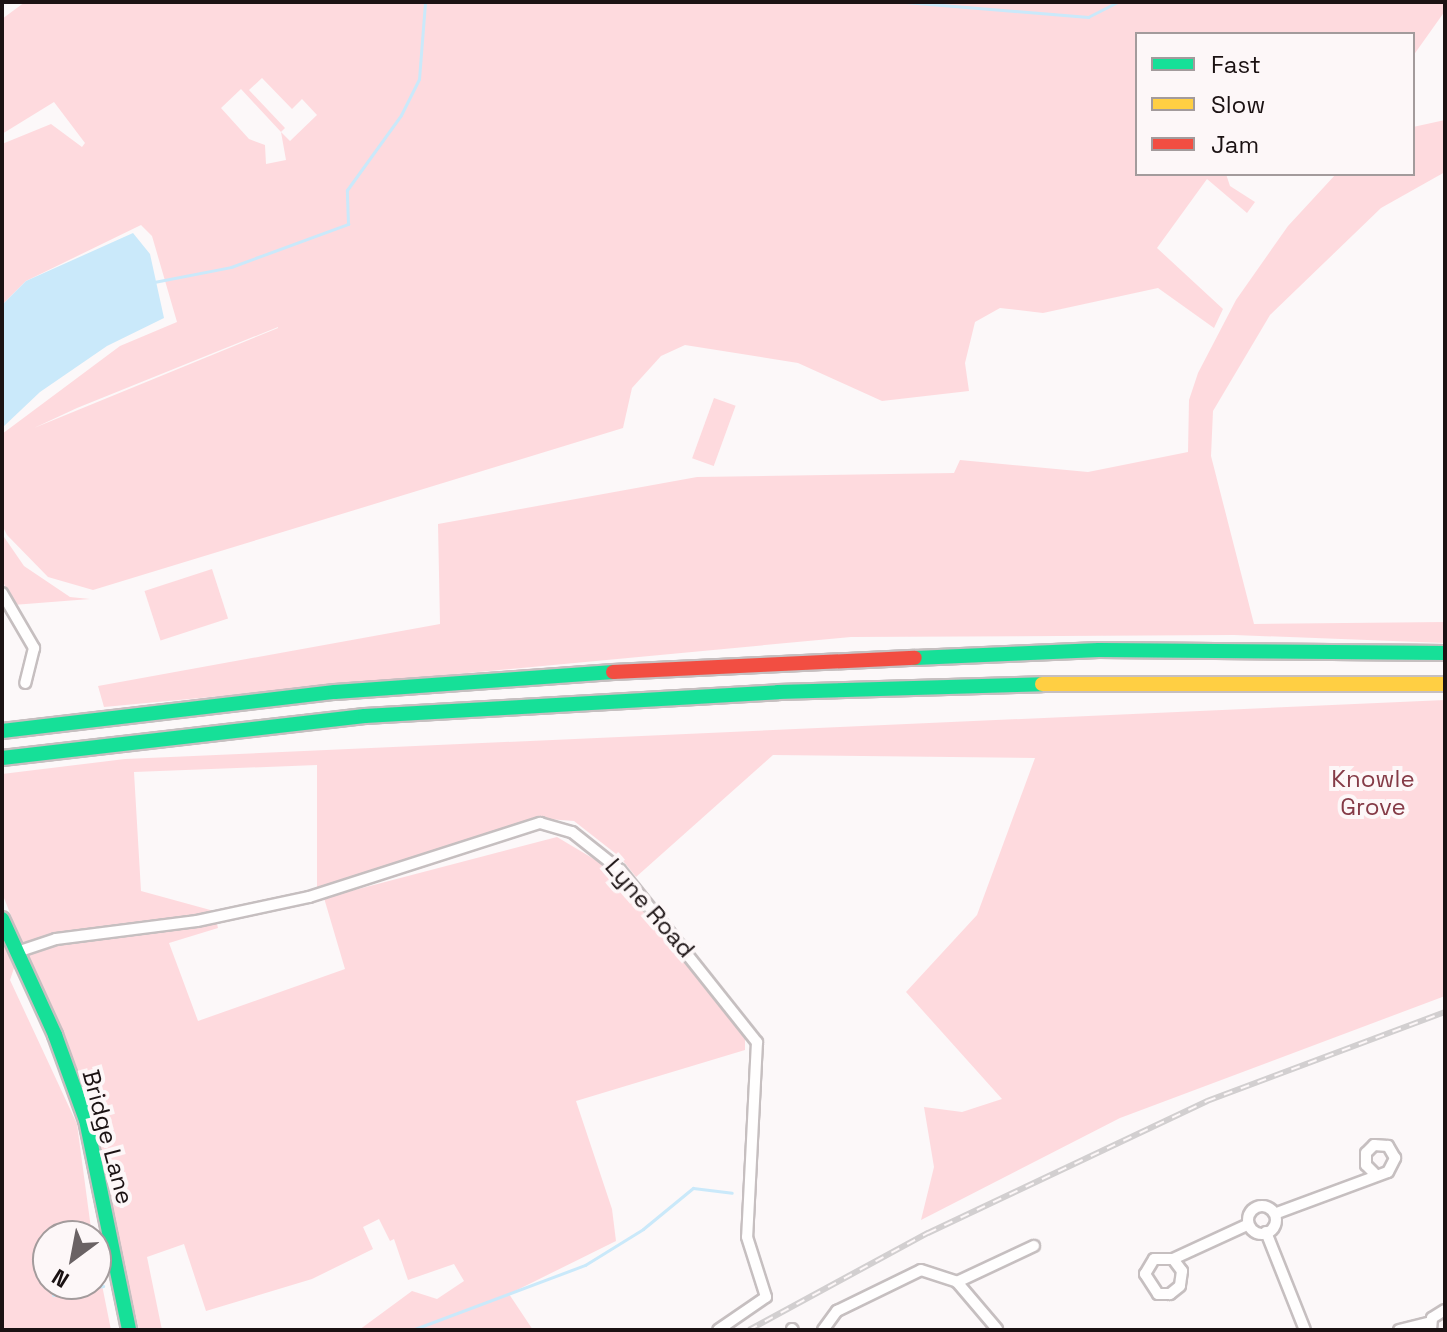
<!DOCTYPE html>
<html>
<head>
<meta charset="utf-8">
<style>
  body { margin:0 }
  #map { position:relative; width:1447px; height:1332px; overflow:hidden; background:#fcf8f9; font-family:"Space Grotesk",sans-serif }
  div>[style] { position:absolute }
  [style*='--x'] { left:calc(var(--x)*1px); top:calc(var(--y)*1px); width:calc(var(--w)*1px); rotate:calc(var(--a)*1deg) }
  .green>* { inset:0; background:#fedade; transform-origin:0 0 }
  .water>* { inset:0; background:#cae9fa }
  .stream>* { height:3px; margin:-1.5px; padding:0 1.5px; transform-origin:1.5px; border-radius:1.5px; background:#cae9fa }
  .roads { filter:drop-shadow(2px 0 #c6bfc0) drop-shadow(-2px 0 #c6bfc0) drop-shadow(0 2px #c6bfc0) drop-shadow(0 -2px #c6bfc0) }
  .street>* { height:10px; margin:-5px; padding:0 5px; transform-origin:5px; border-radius:5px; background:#fffefe }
  .street>.ring { margin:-5px; padding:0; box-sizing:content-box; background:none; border:10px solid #fffefe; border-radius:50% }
  .fast>* { height:14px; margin:-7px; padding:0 7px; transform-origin:7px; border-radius:7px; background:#16e098 }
  .slow>* { height:14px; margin:-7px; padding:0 7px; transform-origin:7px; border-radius:7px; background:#ffcf43 }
  .jam>* { height:14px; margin:-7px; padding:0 7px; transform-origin:7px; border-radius:7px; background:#f24e42 }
  .rail>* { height:6px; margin-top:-3px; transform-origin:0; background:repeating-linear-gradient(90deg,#fdf7f8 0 9px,#d2cfd0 0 18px); box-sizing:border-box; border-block:2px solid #d2cfd0 }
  span { translate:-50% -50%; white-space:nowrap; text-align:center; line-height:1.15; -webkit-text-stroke:8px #fdf7f8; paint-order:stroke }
  .park-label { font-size:24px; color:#853b47 }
  .street-label { font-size:24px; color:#1b1213 }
  .frame { position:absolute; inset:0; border:4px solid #1b1213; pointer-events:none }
  .legend { position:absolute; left:1135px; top:32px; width:280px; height:144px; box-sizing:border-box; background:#fdf7f8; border:2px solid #a39b9c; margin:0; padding:10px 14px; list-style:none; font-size:24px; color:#1b1213 }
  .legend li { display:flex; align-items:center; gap:16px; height:40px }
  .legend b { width:40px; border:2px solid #a39b9c }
  .north { position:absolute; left:32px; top:1220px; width:80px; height:80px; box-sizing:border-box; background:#fdf7f8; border:2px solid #a39b9c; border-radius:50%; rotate:212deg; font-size:22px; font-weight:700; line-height:32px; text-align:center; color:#1b1213 }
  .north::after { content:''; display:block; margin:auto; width:28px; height:36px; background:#6a6264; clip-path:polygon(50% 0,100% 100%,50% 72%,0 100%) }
</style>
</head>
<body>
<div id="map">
  <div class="green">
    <i style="clip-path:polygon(evenodd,25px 2px,1445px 2px,1445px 11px,1413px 56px,1413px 34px,1137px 34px,1137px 174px,1226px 174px,1230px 186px,1255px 202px,1247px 213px,1207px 179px,1157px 248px,1223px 309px,1214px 328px,1158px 288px,1043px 313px,1000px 308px,975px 322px,965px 363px,969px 391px,882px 401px,798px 363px,685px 345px,661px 356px,632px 388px,623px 428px,93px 590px,48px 577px,7px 535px,2px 525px,2px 434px,120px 346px,177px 322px,152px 236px,141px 225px,26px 281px,2px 305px,2px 144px,51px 124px,82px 147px,85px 143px,54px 102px,2px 134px,2px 19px,25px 2px,262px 78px,292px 109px,302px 99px,317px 115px,290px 141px,281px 132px,285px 128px,249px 90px,262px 78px,25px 2px,241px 89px,281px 132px,286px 160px,266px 164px,265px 145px,249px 139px,221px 108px,241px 89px,25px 2px,278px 327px,278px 328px,34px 428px,77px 408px,278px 327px)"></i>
    <i style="clip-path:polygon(1445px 120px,1445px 172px,1381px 208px,1270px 315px,1213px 411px,1211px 456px,1254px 624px,1445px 622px,1445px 643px,1234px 635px,851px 637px,104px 707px,98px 686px,440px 624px,438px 524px,697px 477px,954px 473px,960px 460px,1088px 472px,1188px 452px,1189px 400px,1198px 373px,1236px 300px,1288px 226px,1336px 174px,1413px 174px,1413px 127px)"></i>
    <i style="left:714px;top:398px;width:23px;height:64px;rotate:20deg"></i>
    <i style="clip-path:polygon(2px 534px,24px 566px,70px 597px,90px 599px,13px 605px,2px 579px)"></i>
    <i style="left:212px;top:569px;width:52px;height:71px;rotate:72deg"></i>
    <i style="clip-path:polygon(1445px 700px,1445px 996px,1120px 1118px,921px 1220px,934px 1167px,924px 1107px,962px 1112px,1002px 1099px,906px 992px,977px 915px,1035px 758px,773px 755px,636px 877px,620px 857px,574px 821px,534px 818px,317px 890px,317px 765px,134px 772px,141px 891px,214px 911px,218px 928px,169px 943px,198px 1021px,345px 969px,324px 898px,557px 837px,609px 868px,745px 1036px,745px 1050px,576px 1101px,612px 1209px,616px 1241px,509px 1294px,533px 1330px,359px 1330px,412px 1291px,437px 1299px,464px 1281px,454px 1264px,408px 1280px,394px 1239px,390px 1241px,379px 1219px,363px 1227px,373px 1249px,312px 1279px,206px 1311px,184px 1244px,147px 1257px,162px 1330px,139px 1330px,91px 1116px,2px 893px,2px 774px,125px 759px)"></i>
    <i style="clip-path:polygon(2px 933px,16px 962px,10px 980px,77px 1124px,92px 1236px,48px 1236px,48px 1284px,96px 1284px,96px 1255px,111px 1330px,2px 1330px)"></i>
  </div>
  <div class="water">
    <i style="clip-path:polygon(133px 233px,150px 254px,164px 318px,107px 346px,40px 392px,2px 428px,2px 305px,26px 281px)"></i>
  </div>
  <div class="stream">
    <i style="--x:905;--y:2;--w:184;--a:4.7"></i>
    <i style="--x:1088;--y:17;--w:33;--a:-27"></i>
    <i style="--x:154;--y:282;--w:78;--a:-11"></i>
    <i style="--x:231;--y:267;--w:125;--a:-20.2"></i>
    <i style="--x:348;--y:224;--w:34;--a:-92"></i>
    <i style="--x:347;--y:190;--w:92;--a:-54.2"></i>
    <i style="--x:401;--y:115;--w:40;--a:-63.4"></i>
    <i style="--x:419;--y:79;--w:77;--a:-85.5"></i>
    <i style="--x:53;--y:1295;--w:51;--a:-10.2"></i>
    <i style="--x:412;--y:1330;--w:185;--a:-20.6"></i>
    <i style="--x:585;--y:1265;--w:68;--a:-31.8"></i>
    <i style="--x:643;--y:1229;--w:65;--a:-39.4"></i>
    <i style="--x:693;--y:1188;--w:39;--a:7"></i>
  </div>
  <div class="roads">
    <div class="street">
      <i style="--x:2;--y:593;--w:64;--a:59.8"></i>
      <i style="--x:34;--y:648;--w:36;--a:104"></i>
      <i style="--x:17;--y:952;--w:41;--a:-18.4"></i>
      <i style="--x:56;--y:939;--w:142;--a:-7.3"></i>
      <i style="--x:197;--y:921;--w:115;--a:-12.1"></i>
      <i style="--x:309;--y:897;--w:243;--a:-17.8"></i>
      <i style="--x:540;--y:823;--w:33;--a:16"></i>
      <i style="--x:572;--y:832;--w:61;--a:38.4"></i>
      <i style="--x:620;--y:870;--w:220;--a:51.5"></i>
      <i style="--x:757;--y:1042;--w:195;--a:92.9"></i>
      <i style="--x:747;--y:1237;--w:63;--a:72.4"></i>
      <i style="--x:766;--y:1297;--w:58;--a:145.5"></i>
      <i class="ring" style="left:1248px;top:1206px;width:18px;height:18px"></i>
      <i style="--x:1277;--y:1213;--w:118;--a:-20.3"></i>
      <i style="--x:1388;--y:1172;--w:16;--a:-63"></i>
      <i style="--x:1395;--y:1158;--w:14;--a:-120"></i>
      <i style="--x:1388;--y:1146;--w:14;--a:-176"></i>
      <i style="--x:1374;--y:1145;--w:11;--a:135"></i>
      <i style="--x:1366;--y:1153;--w:12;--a:90"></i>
      <i style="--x:1366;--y:1165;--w:11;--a:45"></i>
      <i style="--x:1266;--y:1232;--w:105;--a:68.3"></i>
      <i style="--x:1173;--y:1259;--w:15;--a:53"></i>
      <i style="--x:1182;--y:1271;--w:15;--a:98"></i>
      <i style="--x:1180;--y:1286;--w:13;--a:141"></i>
      <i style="--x:1170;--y:1294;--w:12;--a:180"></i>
      <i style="--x:1158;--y:1294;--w:24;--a:-123"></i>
      <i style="--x:1145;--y:1274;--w:17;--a:-59"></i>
      <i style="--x:1154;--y:1259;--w:19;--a:0"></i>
      <i style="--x:1173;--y:1259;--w:81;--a:-24.7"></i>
      <i style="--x:957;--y:1282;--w:85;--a:-25.1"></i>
      <i style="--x:792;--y:1329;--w:1;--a:45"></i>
      <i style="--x:823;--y:1330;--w:24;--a:-54"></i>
      <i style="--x:837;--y:1311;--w:93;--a:-26"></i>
      <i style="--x:921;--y:1270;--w:38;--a:18"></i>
      <i style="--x:957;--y:1282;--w:62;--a:49.6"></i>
      <i style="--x:1399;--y:1330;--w:32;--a:-14"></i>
      <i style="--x:1431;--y:1330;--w:12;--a:-85"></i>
      <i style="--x:1432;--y:1318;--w:15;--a:-32"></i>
    </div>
    <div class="fast">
      <i style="--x:915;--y:658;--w:184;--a:-2.5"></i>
      <i style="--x:1099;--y:650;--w:346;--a:0.5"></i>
      <i style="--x:2;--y:731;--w:335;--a:-6.7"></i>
      <i style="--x:335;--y:692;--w:279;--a:-4.1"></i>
      <i style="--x:2;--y:758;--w:365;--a:-6.6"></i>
      <i style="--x:365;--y:716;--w:414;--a:-3.3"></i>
      <i style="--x:778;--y:692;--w:264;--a:-1.7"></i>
      <i style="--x:2;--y:919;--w:128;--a:65.4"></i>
      <i style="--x:55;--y:1035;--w:90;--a:70"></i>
      <i style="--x:86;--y:1120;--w:214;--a:78.4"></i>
    </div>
    <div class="slow">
      <i style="--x:1042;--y:684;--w:403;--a:0"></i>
    </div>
    <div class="jam">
      <i style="--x:613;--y:672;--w:302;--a:-2.7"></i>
    </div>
  </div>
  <div class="rail">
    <i style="--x:749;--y:1330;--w:204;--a:-28.5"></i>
    <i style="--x:928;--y:1233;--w:309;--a:-25.3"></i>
    <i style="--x:1207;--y:1101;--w:254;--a:-20.5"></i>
  </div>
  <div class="park-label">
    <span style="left:1373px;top:793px">Knowle<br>Grove</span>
  </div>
  <div class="street-label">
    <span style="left:650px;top:908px;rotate:49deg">Lyne Road</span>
    <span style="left:108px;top:1137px;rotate:75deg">Bridge Lane</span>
  </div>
  <div class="frame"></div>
  <ul class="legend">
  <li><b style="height:10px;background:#16e098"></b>Fast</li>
  <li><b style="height:10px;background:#ffcf43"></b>Slow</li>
  <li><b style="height:10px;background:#f24e42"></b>Jam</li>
  </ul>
  <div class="north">N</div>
</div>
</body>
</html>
